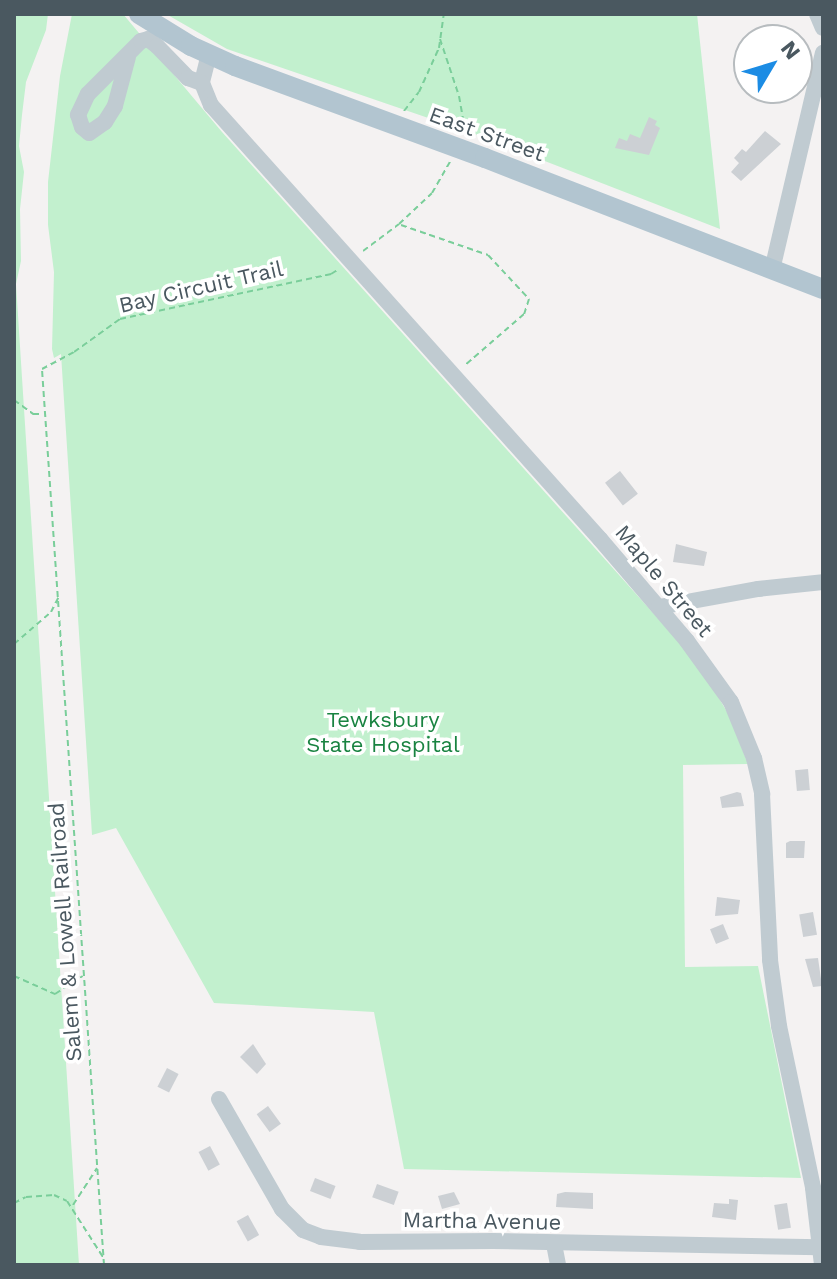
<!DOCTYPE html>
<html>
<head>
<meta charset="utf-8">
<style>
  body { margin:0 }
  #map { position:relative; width:837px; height:1279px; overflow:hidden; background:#f4f2f2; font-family:"Work Sans",sans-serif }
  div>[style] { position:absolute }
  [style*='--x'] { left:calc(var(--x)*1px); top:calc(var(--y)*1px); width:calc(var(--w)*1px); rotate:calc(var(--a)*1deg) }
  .green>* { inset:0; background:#c2f0ce }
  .building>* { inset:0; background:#ccd0d4; transform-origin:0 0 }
  .path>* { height:2px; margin-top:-1px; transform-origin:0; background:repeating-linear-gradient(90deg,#7ace9a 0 6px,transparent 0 10px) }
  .minor>* { height:16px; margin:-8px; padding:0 8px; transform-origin:8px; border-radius:8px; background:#c0cbd1 }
  .major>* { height:20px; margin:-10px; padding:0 10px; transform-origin:10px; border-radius:10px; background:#b2c5d0 }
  span { translate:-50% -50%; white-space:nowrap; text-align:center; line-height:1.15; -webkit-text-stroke:7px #fff; paint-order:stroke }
  .street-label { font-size:22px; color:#4a5860 }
  .park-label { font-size:22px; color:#198341 }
  .frame { position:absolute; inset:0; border:16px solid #4a5860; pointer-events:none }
  .north { position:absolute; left:733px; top:24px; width:80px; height:80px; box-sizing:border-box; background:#fff; border:2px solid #b7bcbf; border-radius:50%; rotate:52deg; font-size:22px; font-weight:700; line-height:32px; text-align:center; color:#4a5860 }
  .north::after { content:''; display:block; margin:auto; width:28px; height:36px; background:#1c8ce4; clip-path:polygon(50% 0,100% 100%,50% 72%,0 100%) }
</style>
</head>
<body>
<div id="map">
  <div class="green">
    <i style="clip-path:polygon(14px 14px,48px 14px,46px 30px,26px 82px,22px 115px,19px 146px,24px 172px,20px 209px,21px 261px,16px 284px,79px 1265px,14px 1265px)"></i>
    <i style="clip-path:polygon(72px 14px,123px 14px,222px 132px,697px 662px,729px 715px,748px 764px,683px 765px,685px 967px,758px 966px,801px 1178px,404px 1169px,374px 1012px,214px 1003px,116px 828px,92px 835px,61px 354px,54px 358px,52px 349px,54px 272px,48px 225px,48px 182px,60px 76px)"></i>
    <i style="clip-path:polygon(166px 14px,697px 14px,720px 229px,475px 134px,227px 49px)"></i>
  </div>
  <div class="building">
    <i style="clip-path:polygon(649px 117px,657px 121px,655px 125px,660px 128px,649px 155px,615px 148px,619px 138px,627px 141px,630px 134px,640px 138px)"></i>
    <i style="clip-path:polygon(765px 131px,781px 144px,741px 181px,731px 172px,739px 163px,734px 158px,742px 149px,746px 152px)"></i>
    <i style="left:620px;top:471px;width:29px;height:19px;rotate:52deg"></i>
    <i style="clip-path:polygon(676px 544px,707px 552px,704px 566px,673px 562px)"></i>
    <i style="left:808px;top:769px;width:21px;height:13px;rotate:85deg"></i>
    <i style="clip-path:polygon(737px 792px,741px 793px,744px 806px,722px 808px,720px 797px)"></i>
    <i style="clip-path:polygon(790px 841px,805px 841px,804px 858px,786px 858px,786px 843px)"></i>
    <i style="clip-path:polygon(717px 897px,740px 900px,738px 914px,715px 916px)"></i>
    <i style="left:813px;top:912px;width:23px;height:14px;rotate:80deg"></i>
    <i style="left:723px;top:924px;width:16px;height:14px;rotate:68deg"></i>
    <i style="clip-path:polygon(818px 958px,822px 986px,813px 987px,805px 959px)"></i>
    <i style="clip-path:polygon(253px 1044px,266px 1064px,257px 1074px,240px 1057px)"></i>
    <i style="left:167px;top:1068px;width:13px;height:21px;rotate:27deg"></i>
    <i style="left:268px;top:1106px;width:22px;height:14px;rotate:54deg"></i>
    <i style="left:210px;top:1146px;width:21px;height:13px;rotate:62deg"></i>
    <i style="left:315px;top:1178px;width:22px;height:14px;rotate:21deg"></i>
    <i style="left:377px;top:1184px;width:23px;height:14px;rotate:20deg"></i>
    <i style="clip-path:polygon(454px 1192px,460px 1204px,442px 1209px,438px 1196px)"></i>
    <i style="clip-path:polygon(565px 1192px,593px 1193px,593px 1209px,556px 1207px,557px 1194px)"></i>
    <i style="clip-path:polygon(729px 1199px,738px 1200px,736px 1220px,712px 1217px,714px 1203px,729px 1204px)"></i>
    <i style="left:787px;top:1203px;width:25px;height:13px;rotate:81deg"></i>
    <i style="left:248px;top:1215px;width:23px;height:13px;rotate:61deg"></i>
  </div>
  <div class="path">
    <i style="--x:440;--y:39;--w:60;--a:71.6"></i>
    <i style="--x:459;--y:96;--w:27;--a:80"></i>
    <i style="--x:464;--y:123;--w:11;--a:117"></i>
    <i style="--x:404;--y:111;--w:24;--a:-52"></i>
    <i style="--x:419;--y:92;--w:48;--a:-65.6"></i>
    <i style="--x:439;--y:48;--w:34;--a:-82"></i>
    <i style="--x:401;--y:225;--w:92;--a:19"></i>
    <i style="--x:488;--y:255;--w:60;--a:47"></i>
    <i style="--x:529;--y:299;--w:16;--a:108"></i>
    <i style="--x:524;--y:314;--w:79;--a:139.1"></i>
    <i style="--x:363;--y:251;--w:45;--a:-36.9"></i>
    <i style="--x:399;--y:224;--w:45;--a:-43.2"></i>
    <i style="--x:432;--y:193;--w:36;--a:-60"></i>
    <i style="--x:14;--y:400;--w:24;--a:36"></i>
    <i style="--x:33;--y:414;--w:10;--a:0"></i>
    <i style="--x:14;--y:644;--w:49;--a:-40.9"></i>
    <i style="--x:51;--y:612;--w:16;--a:-63"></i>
    <i style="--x:14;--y:976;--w:45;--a:23.7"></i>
    <i style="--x:55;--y:994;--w:33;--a:-33"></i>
    <i style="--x:14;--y:1203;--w:13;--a:-27"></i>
    <i style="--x:26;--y:1197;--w:28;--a:-4"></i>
    <i style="--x:54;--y:1195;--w:14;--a:25"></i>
    <i style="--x:67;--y:1201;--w:67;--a:57.3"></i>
    <i style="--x:73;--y:1205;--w:44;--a:-57"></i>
    <i style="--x:104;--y:1265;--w:898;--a:-93.96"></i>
    <i style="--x:42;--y:369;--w:36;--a:-28"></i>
    <i style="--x:74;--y:352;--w:57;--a:-35.7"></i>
    <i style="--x:120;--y:319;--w:216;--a:-12"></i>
    <i style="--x:331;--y:274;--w:9;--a:-32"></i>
  </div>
  <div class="minor">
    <i style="--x:817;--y:14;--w:15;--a:67"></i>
    <i style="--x:209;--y:54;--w:30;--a:104"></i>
    <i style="--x:202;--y:83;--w:24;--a:68"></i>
    <i style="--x:211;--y:105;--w:583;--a:48.13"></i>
    <i style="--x:600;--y:539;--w:134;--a:49.5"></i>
    <i style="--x:687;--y:641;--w:75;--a:54.2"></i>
    <i style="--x:731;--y:702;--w:61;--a:67.7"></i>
    <i style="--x:754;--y:758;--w:37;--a:77"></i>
    <i style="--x:762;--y:794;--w:166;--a:87.2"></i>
    <i style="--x:770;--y:960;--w:67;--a:82.2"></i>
    <i style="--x:779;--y:1026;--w:166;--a:78.1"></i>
    <i style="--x:813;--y:1188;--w:78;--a:83.3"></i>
    <i style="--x:128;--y:57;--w:51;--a:104.9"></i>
    <i style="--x:115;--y:106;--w:19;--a:122"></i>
    <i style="--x:105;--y:122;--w:19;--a:145"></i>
    <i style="--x:89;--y:133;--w:9;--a:-139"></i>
    <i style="--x:82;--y:127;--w:13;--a:-108"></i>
    <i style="--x:78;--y:115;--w:23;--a:-65"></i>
    <i style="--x:88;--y:94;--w:75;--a:-45"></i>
    <i style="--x:141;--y:41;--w:7;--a:-16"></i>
    <i style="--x:148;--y:39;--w:11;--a:38"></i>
    <i style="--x:157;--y:46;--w:45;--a:45.9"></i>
    <i style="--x:188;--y:78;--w:15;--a:20"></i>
    <i style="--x:772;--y:270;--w:223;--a:-76.8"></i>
    <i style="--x:659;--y:607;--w:101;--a:-10.3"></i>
    <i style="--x:758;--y:589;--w:65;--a:-6.1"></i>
    <i style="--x:219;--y:1099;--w:127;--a:60.2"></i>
    <i style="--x:282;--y:1209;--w:30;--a:45"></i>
    <i style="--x:303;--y:1230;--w:19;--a:21"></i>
    <i style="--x:321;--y:1237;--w:39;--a:7"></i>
    <i style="--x:360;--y:1242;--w:133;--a:-0.4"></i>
    <i style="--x:493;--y:1241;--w:327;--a:1.1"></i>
    <i style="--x:554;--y:1244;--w:21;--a:79"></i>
  </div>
  <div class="major">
    <i style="--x:139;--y:14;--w:61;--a:31.6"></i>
    <i style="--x:191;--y:46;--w:48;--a:24.4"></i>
    <i style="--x:235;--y:66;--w:266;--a:20.2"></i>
    <i style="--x:485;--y:158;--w:362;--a:21.2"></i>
  </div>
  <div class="street-label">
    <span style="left:487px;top:134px;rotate:20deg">East Street</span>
    <span style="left:201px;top:287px;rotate:-13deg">Bay Circuit Trail</span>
    <span style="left:664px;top:581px;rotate:50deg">Maple Street</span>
    <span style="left:65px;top:932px;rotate:-94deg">Salem &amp; Lowell Railroad</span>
    <span style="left:482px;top:1221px;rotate:1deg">Martha Avenue</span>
  </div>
  <div class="park-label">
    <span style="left:383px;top:732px">Tewksbury<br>State Hospital</span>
  </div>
  <div class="frame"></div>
  <div class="north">N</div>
</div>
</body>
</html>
